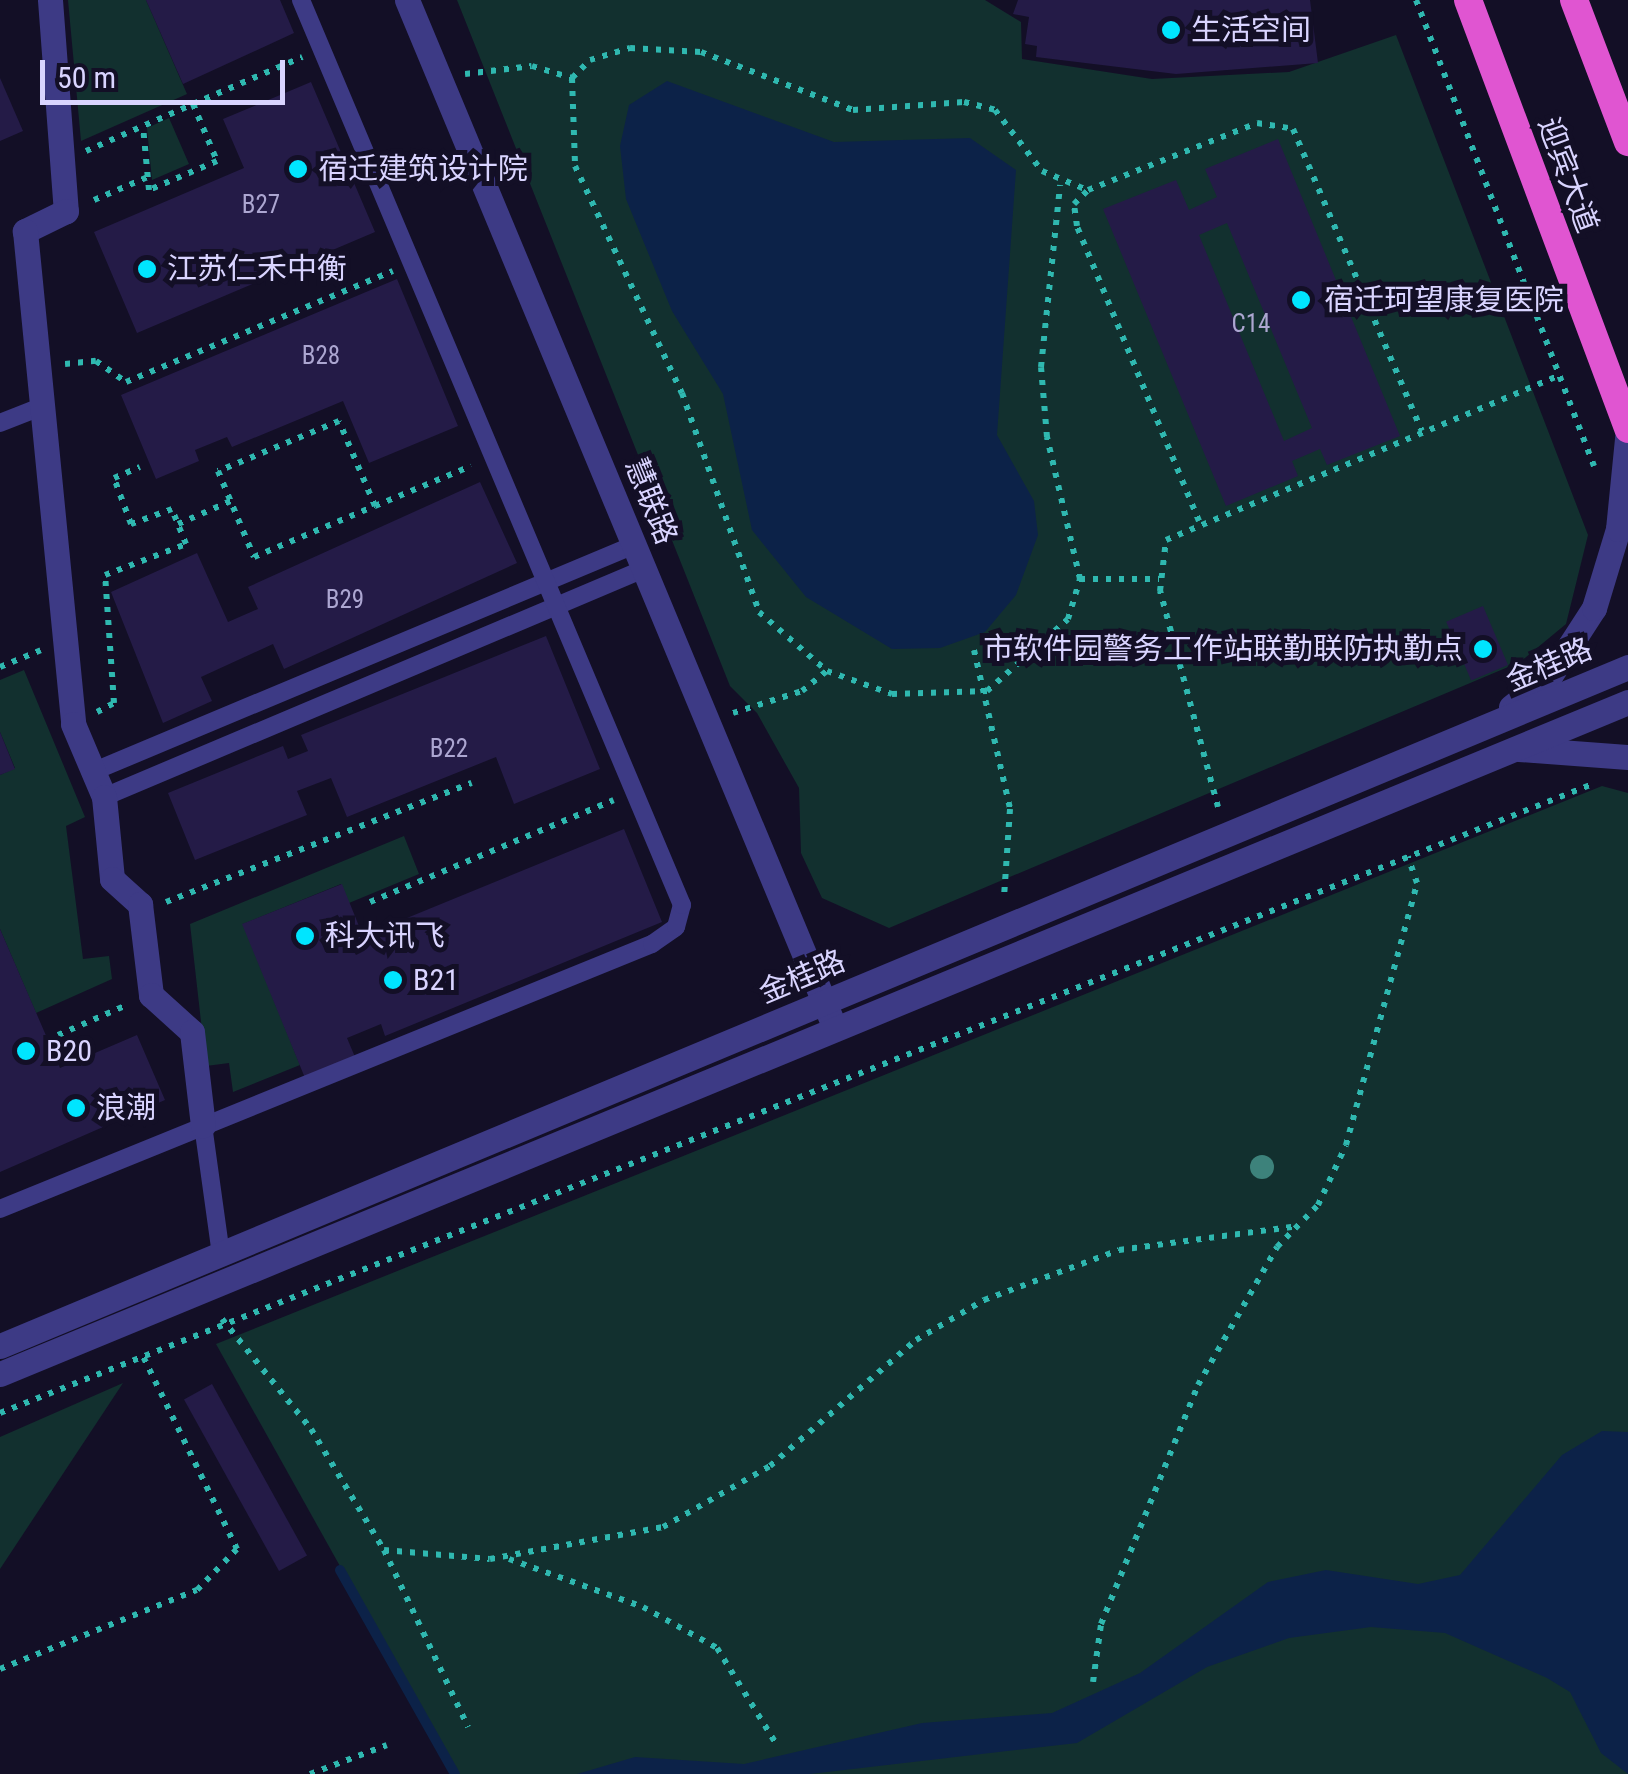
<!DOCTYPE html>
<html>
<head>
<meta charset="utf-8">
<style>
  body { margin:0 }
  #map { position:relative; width:1628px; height:1774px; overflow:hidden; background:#130f26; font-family:"Roboto Condensed","Noto Sans SC",sans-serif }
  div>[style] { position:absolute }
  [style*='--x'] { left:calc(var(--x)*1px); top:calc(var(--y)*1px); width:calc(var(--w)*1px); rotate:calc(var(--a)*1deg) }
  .green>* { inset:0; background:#12302f }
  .water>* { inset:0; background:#0c2248 }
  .stream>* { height:10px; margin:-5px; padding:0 5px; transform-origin:5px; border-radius:5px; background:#0c2248 }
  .building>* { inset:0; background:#241b47; transform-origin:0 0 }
  .path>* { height:6px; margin-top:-3px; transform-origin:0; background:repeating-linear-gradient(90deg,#2fb8b0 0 5px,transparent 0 13px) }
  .service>* { height:18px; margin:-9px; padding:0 9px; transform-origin:9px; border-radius:9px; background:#3d3a85 }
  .pedestrian>* { height:25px; margin:-12.5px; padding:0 12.5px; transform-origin:12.5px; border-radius:12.5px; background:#3d3a85 }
  .minor>* { height:25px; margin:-12.5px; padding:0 12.5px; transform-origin:12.5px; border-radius:12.5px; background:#3d3a85 }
  .tertiary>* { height:25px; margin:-12.5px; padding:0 12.5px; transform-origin:12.5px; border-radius:12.5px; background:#3d3a85 }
  .trunk>* { height:28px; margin:-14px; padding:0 14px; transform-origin:14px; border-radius:14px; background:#e055d1 }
  .trees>* { width:24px; height:24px; margin:-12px; border-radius:50%; background:#3d827b }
  .dots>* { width:28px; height:28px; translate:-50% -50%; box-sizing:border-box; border:5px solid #130f26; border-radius:50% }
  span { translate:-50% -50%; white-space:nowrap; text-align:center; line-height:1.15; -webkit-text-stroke:10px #130f26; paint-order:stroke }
  .number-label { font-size:25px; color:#aca6d1 }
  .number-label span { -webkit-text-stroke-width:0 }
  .poi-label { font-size:30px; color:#d9d4ff }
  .left { translate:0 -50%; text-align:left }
  .right { translate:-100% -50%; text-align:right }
  .street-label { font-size:30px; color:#d9d4ff }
  .scale { position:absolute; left:40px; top:60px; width:245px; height:45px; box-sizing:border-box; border:5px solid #d9d4ff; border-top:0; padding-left:12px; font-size:30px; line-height:35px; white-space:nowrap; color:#d9d4ff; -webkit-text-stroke:8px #130f26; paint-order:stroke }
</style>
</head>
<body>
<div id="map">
  <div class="green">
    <i style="clip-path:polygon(68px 0,146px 0,187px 94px,81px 141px)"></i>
    <i style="clip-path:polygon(457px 0,985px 0,1021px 22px,1022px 59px,1152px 79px,1289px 72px,1396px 35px,1588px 535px,1566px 624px,1520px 662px,889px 928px,822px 898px,801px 853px,799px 788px,757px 713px,730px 686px)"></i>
    <i style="clip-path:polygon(169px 118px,189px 164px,152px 180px,147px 128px)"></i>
    <i style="clip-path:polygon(24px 670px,85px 817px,66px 826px,83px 959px,109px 956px,112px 979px,36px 1013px,0 929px,0 775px,15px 768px,0 732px,0 680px)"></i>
    <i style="clip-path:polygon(1602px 786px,1628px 793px,1628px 1774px,456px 1774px,216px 1344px)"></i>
    <i style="clip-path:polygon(404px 836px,419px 874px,349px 903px,341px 884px,243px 924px,300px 1065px,233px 1092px,229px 1063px,206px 1066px,190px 924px)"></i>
    <i style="clip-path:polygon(123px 1383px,0 1569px,0 1437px)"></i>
  </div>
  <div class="water">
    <i style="clip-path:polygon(667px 81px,834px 142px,970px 138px,1016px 170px,997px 435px,1034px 501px,1038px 535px,1016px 595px,985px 632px,940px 648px,892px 649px,806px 597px,752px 530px,723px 394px,672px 311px,626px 199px,620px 146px,629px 105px)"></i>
    <i style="clip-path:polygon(1602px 1431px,1628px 1432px,1628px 1774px,1601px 1753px,1570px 1692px,1547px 1678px,1445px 1633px,1371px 1627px,1289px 1638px,1207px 1667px,1077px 1743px,810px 1774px,577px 1774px,635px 1757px,744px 1764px,922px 1723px,1052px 1713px,1140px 1673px,1268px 1582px,1326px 1570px,1418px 1584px,1460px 1575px,1562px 1455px)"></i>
  </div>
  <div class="stream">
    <i style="--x:340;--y:1570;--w:234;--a:60.6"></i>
  </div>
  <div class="building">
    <i style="clip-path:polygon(146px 0,280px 0,294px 33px,183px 84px)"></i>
    <i style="clip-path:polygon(1018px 0,1310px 0,1318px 63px,1176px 74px,1036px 57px,1037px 46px,1025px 44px,1029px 17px,1013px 14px)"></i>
    <i style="clip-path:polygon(0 78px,23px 131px,0 141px)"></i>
    <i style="clip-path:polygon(311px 82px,375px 232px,137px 333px,94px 232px,244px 168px,223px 119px)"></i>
    <i style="clip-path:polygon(evenodd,1278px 139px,1400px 436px,1327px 465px,1320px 449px,1292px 461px,1298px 476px,1226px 506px,1103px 209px,1176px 180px,1189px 210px,1217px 197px,1205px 169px,1278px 139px,1227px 223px,1312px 428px,1284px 441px,1199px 235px,1227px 223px)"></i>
    <i style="clip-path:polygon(397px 279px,458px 426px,369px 463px,343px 401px,232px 447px,227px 437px,195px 450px,199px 461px,156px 479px,121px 395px)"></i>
    <i style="clip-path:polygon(480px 482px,517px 563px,284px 669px,273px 644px,201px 677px,212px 701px,163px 723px,111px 592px,197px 553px,228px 622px,258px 609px,248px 587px)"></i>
    <i style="left:1483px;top:606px;width:64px;height:40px;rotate:67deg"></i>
    <i style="clip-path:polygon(546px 636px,600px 769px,514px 804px,496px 757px,347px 817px,331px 778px,297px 791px,307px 815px,195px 860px,168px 793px,283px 746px,288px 759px,308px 751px,301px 735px)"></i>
    <i style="clip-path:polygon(0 732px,15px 769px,0 775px)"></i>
    <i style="clip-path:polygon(624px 829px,662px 922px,385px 1036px,381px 1024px,347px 1038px,355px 1057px,305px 1078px,242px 924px,342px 884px,363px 936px)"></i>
    <i style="clip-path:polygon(0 929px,60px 1068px,137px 1035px,165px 1100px,0 1172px)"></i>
    <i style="left:212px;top:1384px;width:196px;height:32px;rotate:61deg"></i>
  </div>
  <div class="path">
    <i style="--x:1416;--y:0;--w:499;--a:69.1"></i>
    <i style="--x:465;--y:74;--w:67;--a:-6.8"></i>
    <i style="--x:532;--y:66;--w:42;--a:16.7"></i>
    <i style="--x:572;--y:78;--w:25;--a:-45"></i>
    <i style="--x:590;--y:60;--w:42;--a:-16.7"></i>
    <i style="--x:630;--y:48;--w:71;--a:3.2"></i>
    <i style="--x:701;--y:52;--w:163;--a:20.9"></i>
    <i style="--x:853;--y:110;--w:111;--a:-4.1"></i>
    <i style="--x:964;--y:102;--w:32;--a:14"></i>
    <i style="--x:995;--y:110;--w:77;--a:52.4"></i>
    <i style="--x:1042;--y:171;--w:49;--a:22.9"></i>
    <i style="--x:572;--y:78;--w:88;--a:88"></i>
    <i style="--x:575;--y:166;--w:251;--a:64.8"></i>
    <i style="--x:682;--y:393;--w:232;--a:70.6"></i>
    <i style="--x:759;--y:612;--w:90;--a:40.9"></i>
    <i style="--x:827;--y:671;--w:69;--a:19.5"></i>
    <i style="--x:892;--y:694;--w:95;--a:-1.8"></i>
    <i style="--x:987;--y:691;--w:108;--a:-41.6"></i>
    <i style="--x:1068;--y:619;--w:42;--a:-73.3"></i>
    <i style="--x:1080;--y:579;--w:146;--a:-103.1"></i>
    <i style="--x:1047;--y:437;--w:70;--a:-94.9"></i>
    <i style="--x:1041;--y:367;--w:183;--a:-84"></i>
    <i style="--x:193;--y:104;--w:119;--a:-23.3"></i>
    <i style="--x:86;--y:151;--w:117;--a:-23.7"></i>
    <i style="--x:193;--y:104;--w:62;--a:67.2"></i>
    <i style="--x:217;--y:161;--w:74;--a:156.9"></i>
    <i style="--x:149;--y:190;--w:64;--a:-95.4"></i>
    <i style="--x:94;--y:200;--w:59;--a:-23.1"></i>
    <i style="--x:65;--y:364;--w:31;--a:-6"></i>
    <i style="--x:96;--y:361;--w:37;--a:35"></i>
    <i style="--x:126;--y:382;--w:289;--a:-22.6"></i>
    <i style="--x:375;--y:506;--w:92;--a:-113"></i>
    <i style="--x:339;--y:421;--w:131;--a:157.5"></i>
    <i style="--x:218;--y:471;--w:93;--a:67.3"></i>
    <i style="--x:254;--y:557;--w:131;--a:-22.9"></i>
    <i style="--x:375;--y:506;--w:104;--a:-22.6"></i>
    <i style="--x:1199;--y:521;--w:319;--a:-112.5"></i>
    <i style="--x:1077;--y:226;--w:22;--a:-98"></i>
    <i style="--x:1074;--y:204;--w:20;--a:-45"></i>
    <i style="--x:1088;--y:190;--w:182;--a:-21.6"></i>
    <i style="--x:1257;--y:123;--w:36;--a:9"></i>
    <i style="--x:1293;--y:129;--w:328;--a:66.9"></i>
    <i style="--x:178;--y:524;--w:58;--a:-23.5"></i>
    <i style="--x:1080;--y:579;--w:79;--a:0"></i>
    <i style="--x:974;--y:650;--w:163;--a:77.2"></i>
    <i style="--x:1010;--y:809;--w:89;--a:93.9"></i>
    <i style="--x:0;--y:667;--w:44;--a:-22.5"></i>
    <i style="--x:97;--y:712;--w:19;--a:-28"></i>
    <i style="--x:114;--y:703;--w:128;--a:-94"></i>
    <i style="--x:105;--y:575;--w:87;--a:-20.9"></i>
    <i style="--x:186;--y:544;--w:38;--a:-112"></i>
    <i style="--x:172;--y:509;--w:44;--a:159.9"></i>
    <i style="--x:131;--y:524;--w:49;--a:-110.3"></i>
    <i style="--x:114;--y:478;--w:28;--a:-23"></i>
    <i style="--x:733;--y:713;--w:72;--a:-17.7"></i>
    <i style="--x:802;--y:691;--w:32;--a:-39"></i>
    <i style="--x:1218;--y:807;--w:224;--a:-105"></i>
    <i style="--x:1160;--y:591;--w:51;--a:-83.3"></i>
    <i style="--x:1166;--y:540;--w:426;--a:-22.7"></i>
    <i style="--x:166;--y:902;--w:328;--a:-21.3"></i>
    <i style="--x:370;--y:902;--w:264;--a:-22.7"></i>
    <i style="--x:58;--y:1035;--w:75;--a:-23.5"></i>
    <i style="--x:222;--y:1319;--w:141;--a:51"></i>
    <i style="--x:311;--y:1429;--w:141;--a:58.9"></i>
    <i style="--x:384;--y:1550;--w:196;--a:64.6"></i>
    <i style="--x:0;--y:1413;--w:1713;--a:-21.55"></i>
    <i style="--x:384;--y:1550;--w:106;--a:4.9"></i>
    <i style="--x:490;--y:1559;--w:176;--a:-10.5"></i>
    <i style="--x:663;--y:1527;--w:123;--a:-29.7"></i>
    <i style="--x:770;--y:1466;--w:193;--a:-40.8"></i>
    <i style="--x:916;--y:1340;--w:79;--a:-30.5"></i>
    <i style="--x:984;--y:1300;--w:144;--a:-20.3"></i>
    <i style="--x:1119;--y:1250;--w:181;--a:-7.6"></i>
    <i style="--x:509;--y:1559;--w:142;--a:19.7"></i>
    <i style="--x:643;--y:1607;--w:85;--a:29"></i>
    <i style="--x:717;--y:1648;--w:110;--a:58.3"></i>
    <i style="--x:0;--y:1669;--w:212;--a:-21.9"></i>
    <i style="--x:197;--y:1590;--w:57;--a:-45.7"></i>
    <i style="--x:237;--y:1549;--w:217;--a:-116"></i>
    <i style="--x:1093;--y:1682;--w:59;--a:-82.1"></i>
    <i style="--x:1101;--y:1624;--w:258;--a:-67.9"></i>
    <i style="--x:1198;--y:1385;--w:159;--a:-60.2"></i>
    <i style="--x:1277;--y:1247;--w:59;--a:-45.7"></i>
    <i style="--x:1318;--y:1205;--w:66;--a:-65"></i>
    <i style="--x:1346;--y:1145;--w:271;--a:-74.8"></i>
    <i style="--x:1417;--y:883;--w:28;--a:-109"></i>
    <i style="--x:310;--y:1774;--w:82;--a:-20.6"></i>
  </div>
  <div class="service">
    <i style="--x:0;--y:423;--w:46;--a:-21.6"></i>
    <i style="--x:92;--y:772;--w:588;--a:-22.72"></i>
    <i style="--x:104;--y:797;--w:586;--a:-22.89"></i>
    <i style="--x:203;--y:1125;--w:130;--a:82.1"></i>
    <i style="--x:0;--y:1209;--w:704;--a:-22.12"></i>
    <i style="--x:652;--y:944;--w:29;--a:-35"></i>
    <i style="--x:676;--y:927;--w:23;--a:-75"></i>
    <i style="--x:682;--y:905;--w:982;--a:-112.83"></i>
  </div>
  <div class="pedestrian">
    <i style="--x:50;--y:0;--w:212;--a:85.7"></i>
    <i style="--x:66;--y:211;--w:46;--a:154"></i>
    <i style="--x:25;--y:231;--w:495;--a:84.4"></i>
    <i style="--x:73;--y:724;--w:79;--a:67"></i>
    <i style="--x:104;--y:797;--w:82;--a:84.4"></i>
    <i style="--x:112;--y:879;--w:38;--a:42"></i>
    <i style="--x:140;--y:904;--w:92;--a:83.1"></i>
    <i style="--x:151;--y:995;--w:55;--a:42.1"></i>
    <i style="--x:192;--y:1032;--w:94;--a:83.3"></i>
  </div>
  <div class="minor">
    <i style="--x:407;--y:0;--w:1111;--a:67.4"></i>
  </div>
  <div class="tertiary">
    <i style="--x:1511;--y:707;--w:50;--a:-38.5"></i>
    <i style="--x:1550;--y:676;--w:81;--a:-57.1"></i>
    <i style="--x:1594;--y:608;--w:83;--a:-73.1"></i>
    <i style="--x:1618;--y:529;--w:101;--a:-84.3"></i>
    <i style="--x:1519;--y:749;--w:109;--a:4.2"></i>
    <i style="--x:0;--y:1346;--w:1764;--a:-22.64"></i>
    <i style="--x:0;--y:1374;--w:1761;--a:-22.43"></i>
  </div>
  <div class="trunk">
    <i style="--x:1468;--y:0;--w:458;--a:69.5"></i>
    <i style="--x:1574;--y:0;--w:152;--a:69.2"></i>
  </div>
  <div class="trees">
    <i style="left:1262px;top:1167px"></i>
  </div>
  <div class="dots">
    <i style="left:1171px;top:30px;background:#00e5ff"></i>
    <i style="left:298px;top:169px;background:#00e5ff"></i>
    <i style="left:147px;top:269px;background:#00e5ff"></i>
    <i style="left:1301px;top:300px;background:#00e5ff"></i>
    <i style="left:1483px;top:649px;background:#00e5ff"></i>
    <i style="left:305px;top:936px;background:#00e5ff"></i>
    <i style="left:393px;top:980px;background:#00e5ff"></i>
    <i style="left:26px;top:1051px;background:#00e5ff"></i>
    <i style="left:76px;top:1108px;background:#00e5ff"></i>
  </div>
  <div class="number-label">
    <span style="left:261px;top:205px">B27</span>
    <span style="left:1251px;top:324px">C14</span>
    <span style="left:321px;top:356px">B28</span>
    <span style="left:345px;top:600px">B29</span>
    <span style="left:449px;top:749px">B22</span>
  </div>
  <div class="poi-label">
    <span class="left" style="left:1191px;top:30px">生活空间</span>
    <span class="left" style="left:318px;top:169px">宿迁建筑设计院</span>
    <span class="left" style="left:167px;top:269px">江苏仁禾中衡</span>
    <span class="left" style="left:1324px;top:300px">宿迁珂望康复医院</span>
    <span class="right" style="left:1463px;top:649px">市软件园警务工作站联勤联防执勤点</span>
    <span class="left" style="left:325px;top:936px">科大讯飞</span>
    <span class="left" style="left:413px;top:980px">B21</span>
    <span class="left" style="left:46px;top:1051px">B20</span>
    <span class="left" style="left:96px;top:1108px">浪潮</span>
  </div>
  <div class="street-label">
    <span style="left:1568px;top:175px;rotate:70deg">迎宾大道</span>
    <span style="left:651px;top:501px;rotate:68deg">慧联路</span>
    <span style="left:1549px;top:665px;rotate:-23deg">金桂路</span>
    <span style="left:802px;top:977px;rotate:-23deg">金桂路</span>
  </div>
  <div class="scale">50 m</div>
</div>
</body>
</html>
